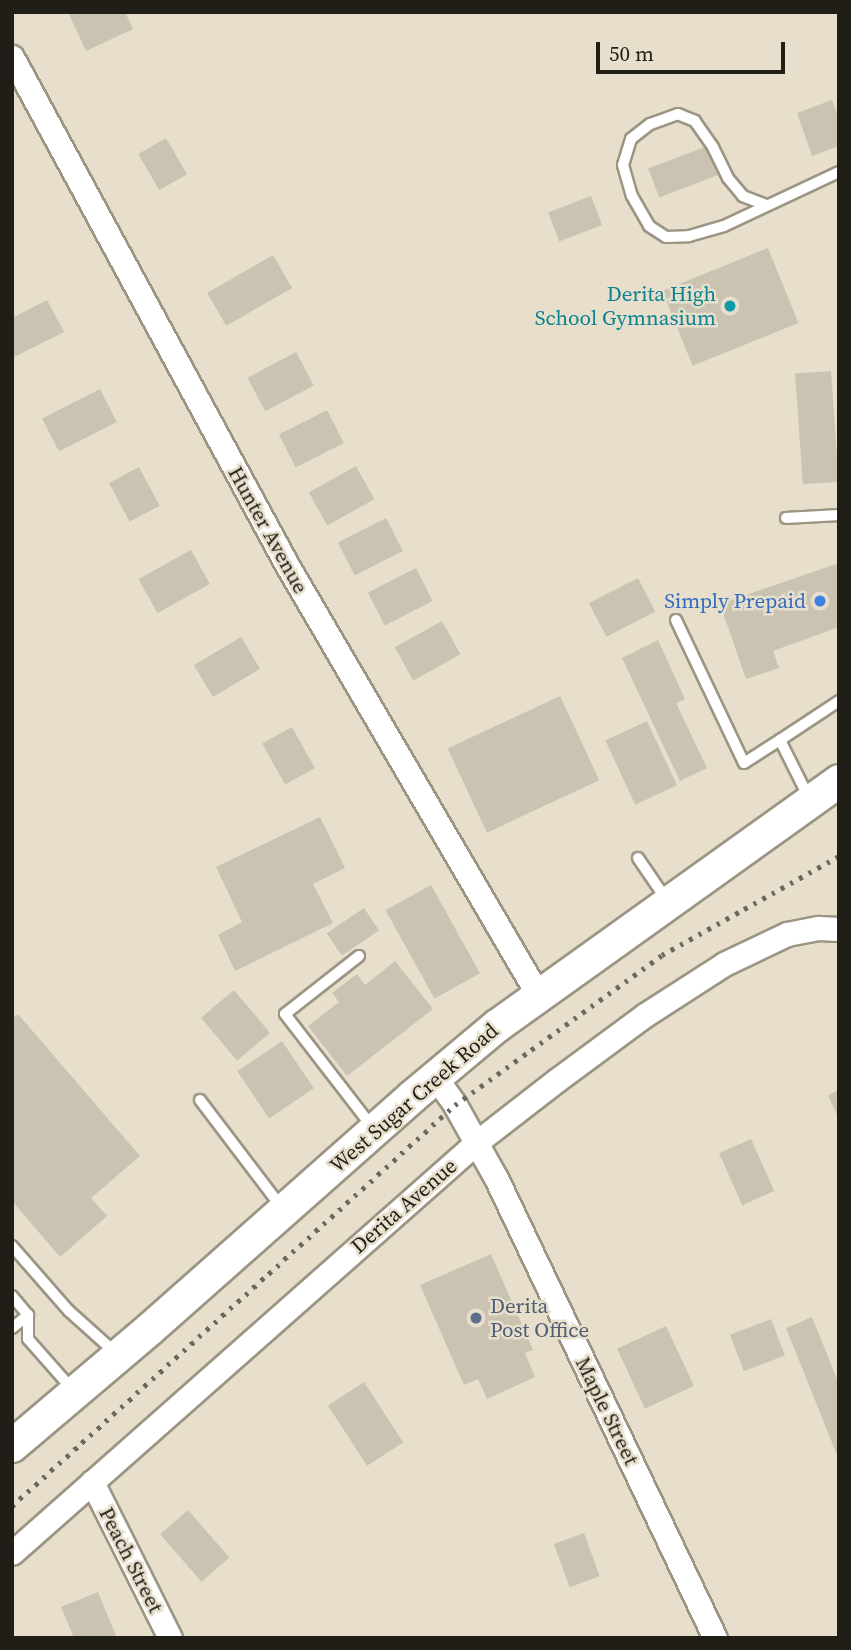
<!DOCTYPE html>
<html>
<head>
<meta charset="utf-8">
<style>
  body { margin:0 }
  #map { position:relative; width:851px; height:1650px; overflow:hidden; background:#e7dfcc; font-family:"Source Serif 4",serif }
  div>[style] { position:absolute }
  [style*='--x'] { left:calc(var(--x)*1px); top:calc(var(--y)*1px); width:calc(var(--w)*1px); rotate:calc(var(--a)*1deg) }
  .building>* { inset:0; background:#cbc3b1; transform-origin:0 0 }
  .roads { filter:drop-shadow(2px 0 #9c9583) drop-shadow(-2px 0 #9c9583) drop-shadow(0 2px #9c9583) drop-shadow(0 -2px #9c9583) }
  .service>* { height:10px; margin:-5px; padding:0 5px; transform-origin:5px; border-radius:5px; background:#fff }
  .minor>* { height:23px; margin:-11.5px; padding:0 11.5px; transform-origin:11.5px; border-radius:11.5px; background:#fff }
  .secondary>* { height:32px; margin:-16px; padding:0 16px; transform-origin:16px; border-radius:16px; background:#fff }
  .rail>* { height:5px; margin-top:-2.5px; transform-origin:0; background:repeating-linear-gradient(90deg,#6c675c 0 3.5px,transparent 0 10.5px) }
  .dots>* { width:19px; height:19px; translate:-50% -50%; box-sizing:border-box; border:4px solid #e7dfcc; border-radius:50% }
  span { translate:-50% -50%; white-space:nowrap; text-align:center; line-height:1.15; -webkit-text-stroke:5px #e7dfcc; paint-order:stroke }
  .culture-label { font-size:21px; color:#0d838f }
  .right { translate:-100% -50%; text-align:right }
  .street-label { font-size:21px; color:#211e17 }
  .shop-label { font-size:21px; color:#366cbe }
  .service-label { font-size:21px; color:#4e5e75 }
  .left { translate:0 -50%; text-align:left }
  .frame { position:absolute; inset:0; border:14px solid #211e17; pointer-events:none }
  .scale { position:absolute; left:596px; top:42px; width:189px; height:32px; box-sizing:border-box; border:4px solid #211e17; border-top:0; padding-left:9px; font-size:21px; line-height:24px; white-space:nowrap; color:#211e17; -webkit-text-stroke:5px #e7dfcc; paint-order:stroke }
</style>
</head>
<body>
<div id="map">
  <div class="building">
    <i style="clip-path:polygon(68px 12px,125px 12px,133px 29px,86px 51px)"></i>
    <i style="clip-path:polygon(832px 100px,839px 119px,839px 146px,812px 156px,797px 113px)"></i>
    <i style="left:166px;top:138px;width:42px;height:32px;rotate:60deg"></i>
    <i style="left:707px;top:146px;width:31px;height:63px;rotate:69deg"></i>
    <i style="left:591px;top:196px;width:31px;height:46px;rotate:69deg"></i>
    <i style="left:768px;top:248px;width:81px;height:114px;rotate:68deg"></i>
    <i style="left:273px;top:255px;width:38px;height:76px;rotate:60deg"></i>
    <i style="clip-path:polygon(47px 300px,64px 332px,12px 358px,12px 318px)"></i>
    <i style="left:296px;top:352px;width:38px;height:55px;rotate:62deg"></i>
    <i style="left:831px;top:371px;width:111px;height:36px;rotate:86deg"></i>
    <i style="left:100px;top:389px;width:37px;height:65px;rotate:63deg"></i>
    <i style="left:327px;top:410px;width:37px;height:54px;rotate:63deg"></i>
    <i style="left:356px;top:466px;width:38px;height:54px;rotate:61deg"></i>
    <i style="left:139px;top:467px;width:44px;height:34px;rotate:62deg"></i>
    <i style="left:386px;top:518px;width:37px;height:54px;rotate:63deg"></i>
    <i style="left:191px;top:550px;width:39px;height:60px;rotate:61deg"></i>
    <i style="clip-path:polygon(839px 563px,839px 627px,773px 651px,779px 668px,746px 679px,720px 604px)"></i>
    <i style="left:416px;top:568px;width:37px;height:54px;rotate:63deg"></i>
    <i style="left:638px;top:578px;width:38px;height:55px;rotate:63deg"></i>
    <i style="left:442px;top:621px;width:38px;height:54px;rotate:61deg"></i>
    <i style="left:241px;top:637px;width:37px;height:55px;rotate:59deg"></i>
    <i style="clip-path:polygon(658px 640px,685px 699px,676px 703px,707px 768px,680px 781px,622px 658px)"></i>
    <i style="left:560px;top:696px;width:93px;height:124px;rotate:65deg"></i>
    <i style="left:647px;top:721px;width:71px;height:46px;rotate:65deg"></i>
    <i style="left:292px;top:727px;width:47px;height:34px;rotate:61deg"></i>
    <i style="clip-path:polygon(320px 817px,345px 868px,313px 884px,333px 923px,235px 971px,218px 935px,242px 922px,216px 867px)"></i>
    <i style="left:431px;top:885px;width:101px;height:52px;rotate:61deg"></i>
    <i style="left:364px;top:908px;width:27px;height:45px;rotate:56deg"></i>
    <i style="clip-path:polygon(395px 961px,433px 1009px,347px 1076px,308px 1026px,339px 1002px,332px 993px,357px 974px,365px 985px)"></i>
    <i style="left:234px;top:990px;width:56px;height:43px;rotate:50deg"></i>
    <i style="clip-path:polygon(18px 1014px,140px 1156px,91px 1198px,107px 1216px,60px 1257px,12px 1201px,12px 1019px)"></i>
    <i style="left:282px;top:1041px;width:57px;height:54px;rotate:56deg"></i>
    <i style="clip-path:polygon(839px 1090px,839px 1120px,828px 1095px)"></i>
    <i style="left:751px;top:1139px;width:57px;height:35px;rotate:66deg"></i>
    <i style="clip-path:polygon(491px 1254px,533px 1350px,525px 1353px,535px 1377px,487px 1399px,478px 1379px,464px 1385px,420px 1285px)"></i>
    <i style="clip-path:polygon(812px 1317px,839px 1384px,839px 1460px,786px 1328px)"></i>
    <i style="left:771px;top:1319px;width:39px;height:44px;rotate:69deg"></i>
    <i style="left:666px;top:1326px;width:66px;height:54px;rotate:65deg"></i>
    <i style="left:364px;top:1382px;width:72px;height:43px;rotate:57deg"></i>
    <i style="left:188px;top:1510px;width:63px;height:37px;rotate:49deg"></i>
    <i style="left:584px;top:1533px;width:46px;height:32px;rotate:70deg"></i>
    <i style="clip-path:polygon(98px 1592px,117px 1638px,74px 1638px,61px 1607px)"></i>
  </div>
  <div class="roads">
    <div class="service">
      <i style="--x:766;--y:205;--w:25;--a:-159"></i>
      <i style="--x:743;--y:196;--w:23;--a:-130"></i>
      <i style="--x:728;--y:178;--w:34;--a:-116"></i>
      <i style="--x:713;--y:147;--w:32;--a:-125"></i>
      <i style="--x:695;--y:121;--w:18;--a:-158"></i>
      <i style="--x:678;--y:114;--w:30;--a:160"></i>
      <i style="--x:650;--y:124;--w:24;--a:142"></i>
      <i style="--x:631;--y:139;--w:27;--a:107"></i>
      <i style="--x:623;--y:165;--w:32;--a:74"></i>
      <i style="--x:632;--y:196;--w:34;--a:60"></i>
      <i style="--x:649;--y:226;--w:20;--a:33"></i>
      <i style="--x:666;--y:237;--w:23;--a:-2"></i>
      <i style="--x:689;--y:236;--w:36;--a:-16"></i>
      <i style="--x:724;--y:226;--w:127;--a:-25.2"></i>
      <i style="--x:786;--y:518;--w:53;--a:-3.2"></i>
      <i style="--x:676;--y:620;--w:158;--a:64.6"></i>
      <i style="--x:744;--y:763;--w:43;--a:-32.6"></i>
      <i style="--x:809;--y:798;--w:65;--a:-116.6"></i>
      <i style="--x:780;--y:740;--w:71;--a:-33.5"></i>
      <i style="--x:638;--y:858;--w:53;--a:55.7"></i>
      <i style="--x:359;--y:956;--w:94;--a:141.9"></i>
      <i style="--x:285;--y:1014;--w:144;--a:52.3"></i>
      <i style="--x:200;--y:1100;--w:136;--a:52.8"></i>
      <i style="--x:12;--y:1246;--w:86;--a:48.8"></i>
      <i style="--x:69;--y:1311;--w:64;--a:41.9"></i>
      <i style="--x:12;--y:1296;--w:25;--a:50"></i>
      <i style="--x:28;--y:1315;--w:24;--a:90"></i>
      <i style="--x:28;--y:1339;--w:68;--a:48.6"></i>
      <i style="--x:12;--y:1328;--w:21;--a:-39"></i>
    </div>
    <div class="minor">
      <i style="--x:12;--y:57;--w:578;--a:61.57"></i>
      <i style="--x:287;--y:565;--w:498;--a:59.7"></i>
      <i style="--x:435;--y:1077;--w:34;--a:54"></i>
      <i style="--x:455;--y:1105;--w:84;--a:60.7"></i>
      <i style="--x:496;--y:1178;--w:509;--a:64.54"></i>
      <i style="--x:92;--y:1482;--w:174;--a:63.4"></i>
      <i style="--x:12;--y:1553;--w:621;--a:-41.47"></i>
      <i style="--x:477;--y:1142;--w:101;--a:-37.8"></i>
      <i style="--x:557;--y:1080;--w:109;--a:-36.5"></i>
      <i style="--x:645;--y:1015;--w:94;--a:-32.8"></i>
      <i style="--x:724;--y:964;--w:70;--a:-25.5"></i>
      <i style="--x:787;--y:934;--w:32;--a:-11"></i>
      <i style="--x:818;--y:928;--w:21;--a:3"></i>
    </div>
    <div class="secondary">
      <i style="--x:12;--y:1446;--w:181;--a:-40.3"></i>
      <i style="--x:150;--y:1329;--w:350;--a:-41.5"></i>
      <i style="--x:412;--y:1097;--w:111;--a:-39.9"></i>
      <i style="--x:497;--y:1026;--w:421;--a:-35.6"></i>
    </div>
  </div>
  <div class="rail">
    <i style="--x:12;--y:1506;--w:598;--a:-42.15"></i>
    <i style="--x:455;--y:1105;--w:256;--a:-35.9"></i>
    <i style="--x:662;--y:955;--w:203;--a:-29.2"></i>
  </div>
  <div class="dots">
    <i style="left:730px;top:306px;background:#0f9aa8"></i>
    <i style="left:820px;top:601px;background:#3f7fe0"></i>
    <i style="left:476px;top:1318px;background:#5c6f8a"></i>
  </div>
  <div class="culture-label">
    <span class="right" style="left:716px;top:306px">Derita High<br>School Gymnasium</span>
  </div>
  <div class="street-label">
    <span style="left:268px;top:530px;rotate:61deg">Hunter Avenue</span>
    <span style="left:414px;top:1098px;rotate:-41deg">West Sugar Creek Road</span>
    <span style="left:404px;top:1206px;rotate:-41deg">Derita Avenue</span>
    <span style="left:607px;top:1411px;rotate:64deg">Maple Street</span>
    <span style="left:131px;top:1560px;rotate:63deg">Peach Street</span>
  </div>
  <div class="shop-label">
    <span class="right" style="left:806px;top:601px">Simply Prepaid</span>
  </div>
  <div class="service-label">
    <span class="left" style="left:490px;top:1318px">Derita<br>Post Office</span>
  </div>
  <div class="frame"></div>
  <div class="scale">50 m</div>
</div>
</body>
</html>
